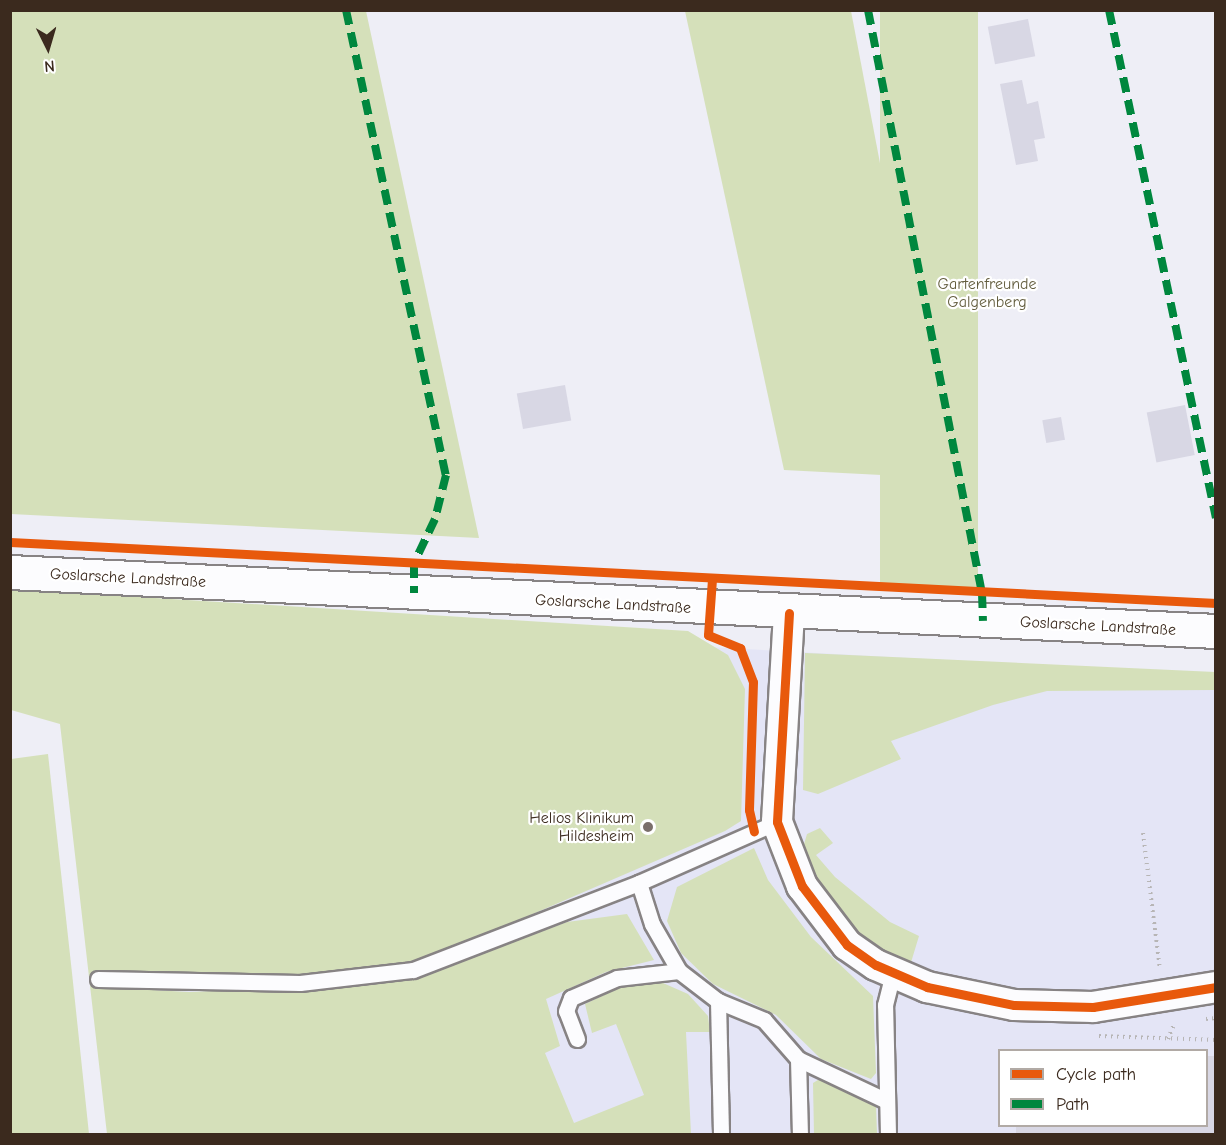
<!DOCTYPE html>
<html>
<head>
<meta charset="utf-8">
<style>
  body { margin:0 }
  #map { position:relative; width:1226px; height:1145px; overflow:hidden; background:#eeeef6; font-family:"Comic Neue",sans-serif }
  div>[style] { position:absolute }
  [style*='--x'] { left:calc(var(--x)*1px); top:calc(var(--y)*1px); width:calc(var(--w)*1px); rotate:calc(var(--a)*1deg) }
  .built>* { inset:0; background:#e4e5f6 }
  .green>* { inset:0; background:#d5e0ba; transform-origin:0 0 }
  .building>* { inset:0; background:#d8d7e4; transform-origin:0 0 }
  .path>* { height:4px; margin-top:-2px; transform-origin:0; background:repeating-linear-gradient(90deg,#b7b5b5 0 1.5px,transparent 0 6px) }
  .roads { filter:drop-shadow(2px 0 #878384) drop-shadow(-2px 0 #878384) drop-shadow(0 2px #878384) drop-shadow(0 -2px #878384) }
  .lane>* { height:15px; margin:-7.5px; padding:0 7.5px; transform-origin:7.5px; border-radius:7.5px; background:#fcfcfe }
  .street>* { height:30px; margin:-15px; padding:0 15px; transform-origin:15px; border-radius:15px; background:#fcfcfe }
  .primary>* { height:33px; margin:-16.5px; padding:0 16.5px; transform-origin:16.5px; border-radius:16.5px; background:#fcfcfe }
  .quiet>* { height:8px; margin-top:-4px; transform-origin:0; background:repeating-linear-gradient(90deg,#00873e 0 15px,transparent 0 23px) }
  .cycleway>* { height:9px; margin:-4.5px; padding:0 4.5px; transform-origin:4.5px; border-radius:4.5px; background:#e8590c }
  .dots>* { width:16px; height:16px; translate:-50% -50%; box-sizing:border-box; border:3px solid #fff; border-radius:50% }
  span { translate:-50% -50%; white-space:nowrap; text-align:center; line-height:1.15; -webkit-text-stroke:4.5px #fff; paint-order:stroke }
  .park-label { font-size:16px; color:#635d3e }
  .street-label { font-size:16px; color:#3b2a1e }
  .poi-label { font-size:16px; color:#3b2a1e }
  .right { translate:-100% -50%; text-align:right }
  .frame { position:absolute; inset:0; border:12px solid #3b2a1e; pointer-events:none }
  .legend { position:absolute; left:998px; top:1049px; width:210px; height:78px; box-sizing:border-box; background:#fff; border:2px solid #b1aaa5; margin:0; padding:8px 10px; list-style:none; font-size:18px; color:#3b2a1e }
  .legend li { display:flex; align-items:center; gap:12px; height:30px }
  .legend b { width:30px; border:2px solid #b1aaa5 }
  .north { position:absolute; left:18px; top:18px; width:60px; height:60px; -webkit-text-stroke:4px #fff; paint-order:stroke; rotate:175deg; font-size:16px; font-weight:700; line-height:24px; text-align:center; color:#3b2a1e }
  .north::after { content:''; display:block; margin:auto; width:21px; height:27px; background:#3b2a1e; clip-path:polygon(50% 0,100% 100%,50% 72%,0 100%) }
</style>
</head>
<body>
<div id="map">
  <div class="built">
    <i style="clip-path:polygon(evenodd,56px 611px,1215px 675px,1215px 1134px,116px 1134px,56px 611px,1000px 1050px,1206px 1050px,1206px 1126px,1000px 1126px,1000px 1050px)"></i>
  </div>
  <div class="green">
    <i style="clip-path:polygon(10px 11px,366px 11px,479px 538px,11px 514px)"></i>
    <i style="clip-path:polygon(685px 11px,851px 11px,940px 478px,784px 470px)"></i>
    <i style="left:880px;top:11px;width:98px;height:577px"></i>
    <i style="clip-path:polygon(10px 589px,688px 631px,728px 655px,745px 689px,741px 821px,725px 831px,440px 954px,387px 967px,271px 977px,114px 971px,117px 988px,189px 992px,354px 985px,417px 977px,567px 922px,627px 914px,654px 960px,606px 972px,546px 999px,560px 1046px,545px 1053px,574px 1123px,644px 1095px,616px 1024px,592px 1033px,585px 1004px,627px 984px,663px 983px,688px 994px,708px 1016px,710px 1032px,686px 1032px,691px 1134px,107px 1134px,60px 724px,11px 710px)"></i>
    <i style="clip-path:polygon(805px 653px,1215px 672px,1215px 690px,1047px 691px,993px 705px,891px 741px,901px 759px,818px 794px,803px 790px)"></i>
    <i style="clip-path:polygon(48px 754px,72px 973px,89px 1134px,11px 1134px,11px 759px)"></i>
    <i style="clip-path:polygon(820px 828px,833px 843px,816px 855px,835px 877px,890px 922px,919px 936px,909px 969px,870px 949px,815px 889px,802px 851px,807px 834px)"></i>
    <i style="clip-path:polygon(754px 848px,768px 880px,811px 937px,873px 996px,876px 1073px,871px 1079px,821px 1059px,776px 1015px,713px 984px,681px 953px,667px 921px,677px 887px)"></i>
    <i style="clip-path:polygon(823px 1077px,869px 1098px,876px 1106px,877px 1134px,814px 1134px,813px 1083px)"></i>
  </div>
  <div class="building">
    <i style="left:1028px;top:19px;width:38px;height:41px;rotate:79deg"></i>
    <i style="clip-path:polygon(1022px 80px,1027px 104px,1038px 101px,1045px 138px,1034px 140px,1038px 161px,1016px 165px,1000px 84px)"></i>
    <i style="left:565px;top:385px;width:36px;height:49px;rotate:80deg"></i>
    <i style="left:1185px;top:405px;width:51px;height:39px;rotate:79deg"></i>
    <i style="left:1061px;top:417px;width:23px;height:19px;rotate:80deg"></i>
    <i style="clip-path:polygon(1206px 1056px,1216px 1056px,1216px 1134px,1016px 1134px,1016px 1126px,1206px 1126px)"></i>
  </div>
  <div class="path">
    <i style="--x:1143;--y:833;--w:137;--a:82.9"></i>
    <i style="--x:1206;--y:1019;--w:10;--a:-6"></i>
    <i style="--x:1099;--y:1036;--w:117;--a:2"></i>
    <i style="--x:1168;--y:1039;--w:16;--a:-68"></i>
  </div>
  <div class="roads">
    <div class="lane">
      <i style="--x:777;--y:822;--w:151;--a:156.2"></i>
      <i style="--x:639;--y:883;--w:43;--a:72.4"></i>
      <i style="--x:652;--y:924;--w:54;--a:60.1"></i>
      <i style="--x:679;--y:971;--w:49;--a:37.6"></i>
      <i style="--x:718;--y:1001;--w:50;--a:22.4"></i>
      <i style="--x:764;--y:1020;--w:52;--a:48.9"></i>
      <i style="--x:798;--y:1059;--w:98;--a:25.3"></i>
      <i style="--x:98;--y:979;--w:202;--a:1.1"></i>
      <i style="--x:300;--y:983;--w:114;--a:-6.6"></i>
      <i style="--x:413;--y:970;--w:242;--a:-21.1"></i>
      <i style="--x:718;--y:1001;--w:133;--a:88.7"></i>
      <i style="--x:577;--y:1039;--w:30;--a:-111"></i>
      <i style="--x:566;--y:1011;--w:14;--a:-69"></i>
      <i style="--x:571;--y:998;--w:50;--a:-23.5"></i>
      <i style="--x:617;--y:978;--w:62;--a:-6.4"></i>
      <i style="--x:798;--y:1059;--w:75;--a:88.5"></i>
      <i style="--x:888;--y:1134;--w:129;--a:-91.3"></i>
      <i style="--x:885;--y:1005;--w:32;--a:-76"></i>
    </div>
    <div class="street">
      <i style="--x:789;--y:613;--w:209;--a:93.3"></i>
      <i style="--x:777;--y:822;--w:69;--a:68.7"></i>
      <i style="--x:802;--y:886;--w:74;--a:52.7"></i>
      <i style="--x:847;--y:945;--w:35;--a:35"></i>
      <i style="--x:876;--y:965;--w:56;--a:23.3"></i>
      <i style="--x:927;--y:987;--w:89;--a:11.7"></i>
      <i style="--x:1014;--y:1005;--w:79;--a:1.5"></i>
      <i style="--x:1093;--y:1007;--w:125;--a:-9.2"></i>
    </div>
    <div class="primary">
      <i style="--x:10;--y:572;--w:1207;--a:2.8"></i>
    </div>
  </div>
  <div class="quiet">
    <i style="--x:346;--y:10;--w:476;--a:77.9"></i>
    <i style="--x:446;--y:475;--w:45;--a:104"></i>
    <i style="--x:435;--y:519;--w:49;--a:115.5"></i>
    <i style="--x:414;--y:563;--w:30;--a:90"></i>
    <i style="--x:868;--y:10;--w:594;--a:78.94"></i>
    <i style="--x:982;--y:593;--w:28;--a:88"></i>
    <i style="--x:1109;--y:10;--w:519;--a:78.11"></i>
  </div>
  <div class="cycleway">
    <i style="--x:10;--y:542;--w:1208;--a:2.9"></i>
    <i style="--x:712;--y:579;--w:56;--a:94.1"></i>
    <i style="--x:708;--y:635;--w:35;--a:22"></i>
    <i style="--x:740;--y:648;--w:36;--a:69"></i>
    <i style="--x:753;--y:682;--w:128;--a:91.8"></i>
    <i style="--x:749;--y:810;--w:22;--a:77"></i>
    <i style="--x:789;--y:613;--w:209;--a:93.3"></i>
    <i style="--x:777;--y:822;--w:69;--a:68.7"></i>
    <i style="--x:802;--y:886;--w:74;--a:52.7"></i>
    <i style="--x:847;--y:945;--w:35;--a:35"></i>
    <i style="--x:876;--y:965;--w:56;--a:23.3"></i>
    <i style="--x:927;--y:987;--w:89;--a:11.7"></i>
    <i style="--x:1014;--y:1005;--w:79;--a:1.5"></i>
    <i style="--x:1093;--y:1007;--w:125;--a:-9.2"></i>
  </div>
  <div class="dots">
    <i style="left:648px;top:827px;background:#7a6f6a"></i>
  </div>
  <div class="park-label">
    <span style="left:987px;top:293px">Gartenfreunde<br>Galgenberg</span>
  </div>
  <div class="street-label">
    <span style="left:128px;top:578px;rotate:3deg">Goslarsche Landstraße</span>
    <span style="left:613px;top:604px;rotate:3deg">Goslarsche Landstraße</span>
    <span style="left:1098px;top:626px;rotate:3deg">Goslarsche Landstraße</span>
  </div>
  <div class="poi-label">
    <span class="right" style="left:634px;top:827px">Helios Klinikum<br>Hildesheim</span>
  </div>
  <div class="frame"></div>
  <ul class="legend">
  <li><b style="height:8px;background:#e8590c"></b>Cycle path</li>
  <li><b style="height:8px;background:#00873e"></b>Path</li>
  </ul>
  <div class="north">N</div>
</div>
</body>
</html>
